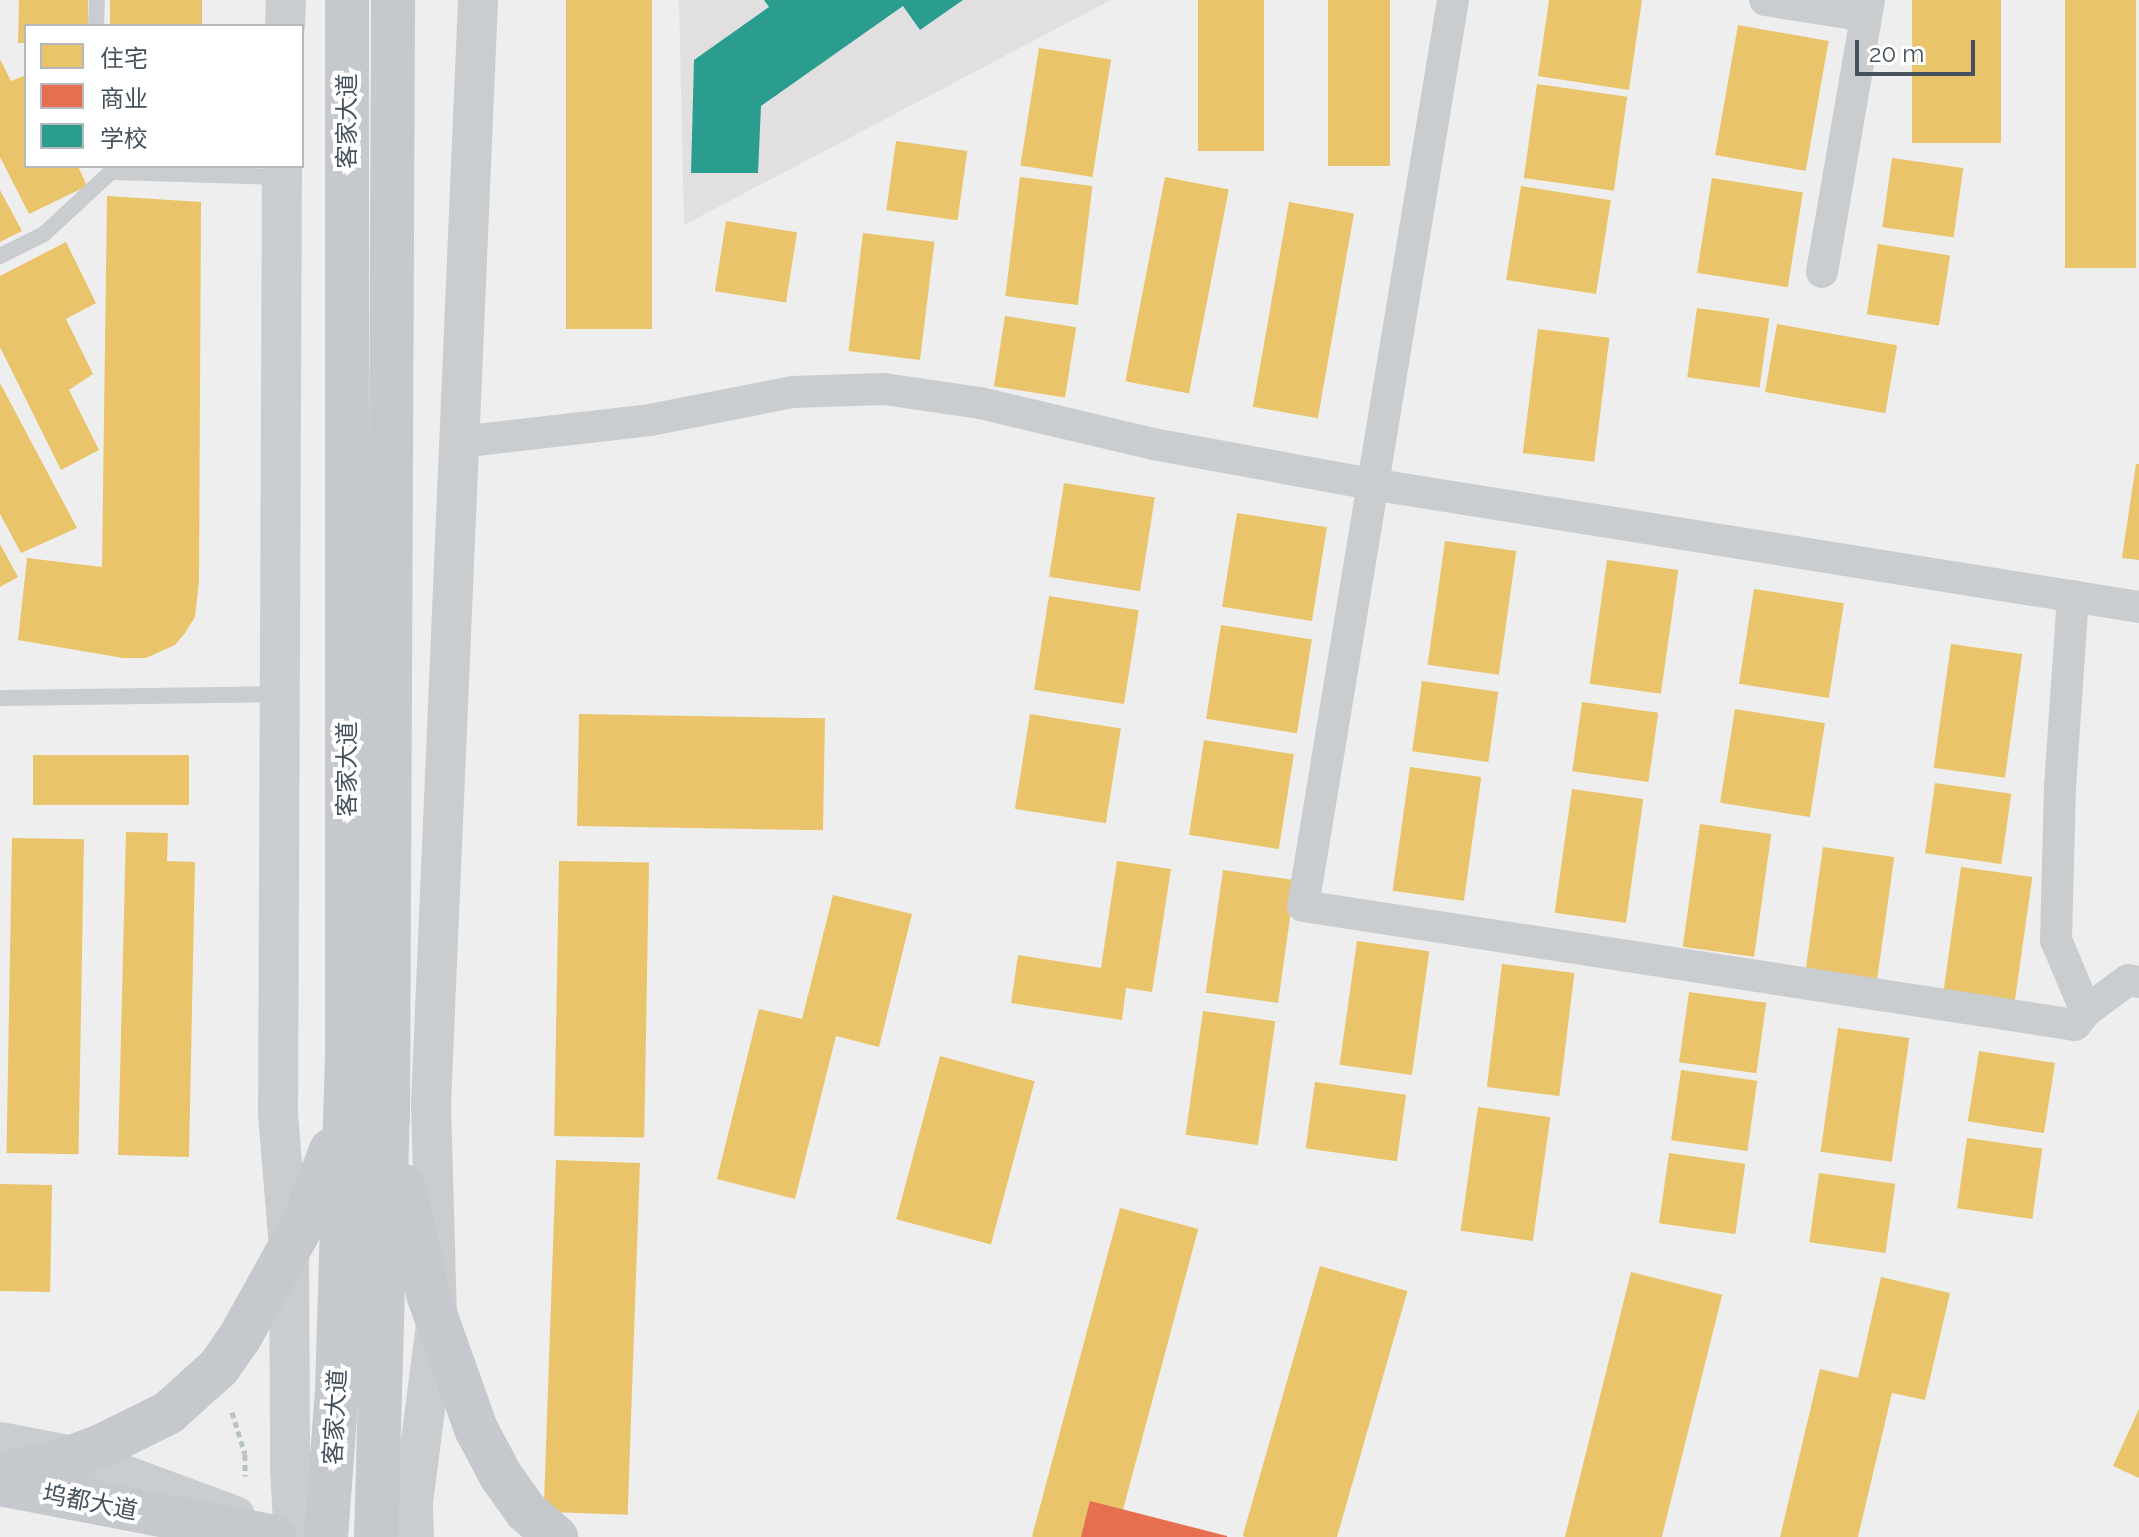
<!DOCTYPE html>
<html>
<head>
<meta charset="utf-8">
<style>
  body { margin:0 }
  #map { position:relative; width:2139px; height:1537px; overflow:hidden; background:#efeeee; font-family:Raleway,"Noto Sans SC",sans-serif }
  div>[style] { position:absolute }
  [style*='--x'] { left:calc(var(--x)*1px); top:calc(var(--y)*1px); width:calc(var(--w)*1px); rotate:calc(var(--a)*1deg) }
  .education>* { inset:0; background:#e1dfe0 }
  .homes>* { inset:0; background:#e9c46a; transform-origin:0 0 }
  .shops>* { inset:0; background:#e76f51 }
  .schools>* { inset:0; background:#2a9d8f }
  .path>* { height:5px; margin-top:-2.5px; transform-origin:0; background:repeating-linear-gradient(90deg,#b7c4bf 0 6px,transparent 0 10px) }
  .service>* { height:16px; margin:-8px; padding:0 8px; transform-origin:8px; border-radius:8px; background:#cacdcf }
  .minor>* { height:32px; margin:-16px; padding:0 16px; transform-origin:16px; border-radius:16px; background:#cacdcf }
  .tertiary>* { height:40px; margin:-20px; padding:0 20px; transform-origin:20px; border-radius:20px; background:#cacdcf }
  .primary>* { height:44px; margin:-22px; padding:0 22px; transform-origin:22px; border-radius:22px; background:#c5c9cd }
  span { translate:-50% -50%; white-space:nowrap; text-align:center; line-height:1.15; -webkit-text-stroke:8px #fff; paint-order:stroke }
  .street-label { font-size:24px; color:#45515c }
  .legend { position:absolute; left:24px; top:24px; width:280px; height:144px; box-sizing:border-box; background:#fff; border:2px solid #b5b9be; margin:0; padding:10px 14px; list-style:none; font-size:24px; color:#45515c }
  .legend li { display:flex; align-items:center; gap:16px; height:40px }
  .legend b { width:40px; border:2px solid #b5b9be }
  .scale { position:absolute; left:1855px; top:40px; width:120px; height:36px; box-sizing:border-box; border:4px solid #45515c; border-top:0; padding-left:10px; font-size:24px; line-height:28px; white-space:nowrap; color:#45515c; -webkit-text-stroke:6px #fff; paint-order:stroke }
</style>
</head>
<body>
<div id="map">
  <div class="education">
    <i style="clip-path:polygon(679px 0,1111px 0,684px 225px)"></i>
  </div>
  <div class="homes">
    <i style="clip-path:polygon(19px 0,88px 0,88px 26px,26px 26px,26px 43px,18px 43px)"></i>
    <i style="left:110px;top:0;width:92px;height:26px"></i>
    <i style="left:566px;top:0;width:86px;height:329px"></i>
    <i style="left:1198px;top:0;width:66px;height:151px"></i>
    <i style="left:1328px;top:0;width:62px;height:166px"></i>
    <i style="clip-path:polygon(1549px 0,1642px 0,1629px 90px,1538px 76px)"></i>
    <i style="left:1912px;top:0;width:89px;height:143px"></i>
    <i style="left:2065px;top:0;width:71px;height:268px"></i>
    <i style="left:1738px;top:25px;width:92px;height:132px;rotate:10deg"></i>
    <i style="left:1039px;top:48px;width:73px;height:119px;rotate:9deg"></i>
    <i style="clip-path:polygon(0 59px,11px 81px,26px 75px,26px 166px,78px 166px,87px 186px,29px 214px,0 157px)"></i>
    <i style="left:1537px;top:84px;width:91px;height:95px;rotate:8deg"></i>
    <i style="left:896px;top:141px;width:72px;height:70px;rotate:8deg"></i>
    <i style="left:1892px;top:158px;width:72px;height:70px;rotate:8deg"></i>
    <i style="left:1020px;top:177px;width:73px;height:120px;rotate:7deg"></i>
    <i style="left:1165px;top:177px;width:65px;height:208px;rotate:11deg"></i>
    <i style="left:1712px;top:178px;width:92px;height:96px;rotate:9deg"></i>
    <i style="left:1521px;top:186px;width:91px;height:95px;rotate:9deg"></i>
    <i style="clip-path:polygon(0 190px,22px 231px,0 242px)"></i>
    <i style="clip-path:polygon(107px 196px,201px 202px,199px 582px,195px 617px,185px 633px,175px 645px,146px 658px,123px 658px,18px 640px,27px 558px,102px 567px)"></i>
    <i style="left:1289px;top:202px;width:66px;height:208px;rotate:10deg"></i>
    <i style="left:726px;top:221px;width:72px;height:71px;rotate:9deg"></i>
    <i style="left:863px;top:233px;width:72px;height:119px;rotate:7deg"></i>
    <i style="clip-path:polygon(66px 242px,96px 303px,66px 319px,93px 374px,69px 390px,99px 450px,61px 470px,0 347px,0 276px)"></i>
    <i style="left:1878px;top:244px;width:73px;height:71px;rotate:9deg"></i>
    <i style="left:1697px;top:308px;width:73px;height:70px;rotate:8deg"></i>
    <i style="left:1005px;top:316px;width:72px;height:71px;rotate:9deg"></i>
    <i style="left:1777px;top:324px;width:122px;height:69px;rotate:10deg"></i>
    <i style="left:1538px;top:329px;width:72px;height:125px;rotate:7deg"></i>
    <i style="clip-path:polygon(0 383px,77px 528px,21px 553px,0 514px)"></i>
    <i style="clip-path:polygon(2136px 464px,2139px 464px,2139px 560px,2122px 558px)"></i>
    <i style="left:1064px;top:483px;width:92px;height:95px;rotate:9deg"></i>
    <i style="left:1237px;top:513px;width:91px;height:95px;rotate:9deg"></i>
    <i style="left:1445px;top:541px;width:72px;height:125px;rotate:8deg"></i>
    <i style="clip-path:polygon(0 544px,18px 577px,0 587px)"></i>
    <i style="left:1607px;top:560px;width:72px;height:125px;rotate:8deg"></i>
    <i style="left:1754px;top:589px;width:91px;height:96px;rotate:9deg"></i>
    <i style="left:1049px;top:596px;width:91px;height:95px;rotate:9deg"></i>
    <i style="left:1221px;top:625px;width:92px;height:95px;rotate:9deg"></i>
    <i style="left:1951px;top:644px;width:72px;height:125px;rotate:8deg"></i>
    <i style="left:1422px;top:681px;width:77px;height:71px;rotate:8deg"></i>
    <i style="left:1582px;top:702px;width:77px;height:70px;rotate:8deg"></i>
    <i style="left:1735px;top:709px;width:91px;height:95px;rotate:9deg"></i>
    <i style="left:579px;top:714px;width:246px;height:112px;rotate:1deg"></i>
    <i style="left:1030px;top:714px;width:92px;height:96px;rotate:9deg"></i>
    <i style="left:1204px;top:740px;width:91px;height:96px;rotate:9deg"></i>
    <i style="left:33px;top:755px;width:156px;height:50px"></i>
    <i style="left:1410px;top:767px;width:72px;height:125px;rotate:8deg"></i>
    <i style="left:1935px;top:783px;width:77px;height:71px;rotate:8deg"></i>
    <i style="left:1572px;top:789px;width:72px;height:125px;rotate:8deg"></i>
    <i style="left:1700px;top:824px;width:72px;height:124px;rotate:8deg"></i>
    <i style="clip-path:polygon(126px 832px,168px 833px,167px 861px,195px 862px,189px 1157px,118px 1155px)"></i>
    <i style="left:12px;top:838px;width:72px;height:315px;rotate:1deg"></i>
    <i style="left:1823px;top:847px;width:72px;height:125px;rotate:8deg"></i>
    <i style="left:559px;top:861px;width:90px;height:275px;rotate:1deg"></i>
    <i style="clip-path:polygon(1117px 861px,1171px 869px,1152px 992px,1126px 988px,1122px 1020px,1011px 1003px,1018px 955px,1101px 968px)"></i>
    <i style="left:1961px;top:867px;width:72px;height:125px;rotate:8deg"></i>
    <i style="left:1223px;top:870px;width:73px;height:124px;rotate:8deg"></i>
    <i style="clip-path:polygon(833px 895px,912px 914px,879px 1047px,836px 1036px,795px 1199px,717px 1179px,759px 1009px,802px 1019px)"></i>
    <i style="left:1357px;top:941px;width:73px;height:125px;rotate:8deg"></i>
    <i style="left:1502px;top:964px;width:73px;height:124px;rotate:7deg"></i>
    <i style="left:1689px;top:992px;width:78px;height:71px;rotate:8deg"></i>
    <i style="left:1203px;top:1011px;width:73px;height:125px;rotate:8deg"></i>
    <i style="left:1838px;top:1028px;width:72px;height:125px;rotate:8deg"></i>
    <i style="left:1979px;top:1051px;width:77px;height:71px;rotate:9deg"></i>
    <i style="left:940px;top:1056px;width:98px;height:169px;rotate:15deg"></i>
    <i style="left:1681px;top:1070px;width:77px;height:71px;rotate:8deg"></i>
    <i style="left:1315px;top:1082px;width:92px;height:67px;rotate:8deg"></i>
    <i style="left:1478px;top:1107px;width:73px;height:125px;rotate:8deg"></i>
    <i style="left:1967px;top:1138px;width:76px;height:71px;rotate:8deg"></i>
    <i style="left:1669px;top:1153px;width:77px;height:71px;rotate:8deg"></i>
    <i style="left:556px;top:1160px;width:84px;height:352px;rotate:2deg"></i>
    <i style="left:1819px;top:1173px;width:77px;height:70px;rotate:8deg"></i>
    <i style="left:0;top:1184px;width:52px;height:107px;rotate:1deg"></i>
    <i style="left:1120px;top:1208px;width:81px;height:340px;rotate:15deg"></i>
    <i style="left:1320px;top:1266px;width:91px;height:281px;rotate:16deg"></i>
    <i style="left:1631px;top:1272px;width:94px;height:273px;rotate:14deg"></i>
    <i style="clip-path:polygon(1881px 1277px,1950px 1293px,1925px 1400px,1892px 1393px,1858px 1537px,1780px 1537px,1820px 1369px,1858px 1378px)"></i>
    <i style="clip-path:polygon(2139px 1409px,2139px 1478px,2113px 1466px)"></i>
  </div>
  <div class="shops">
    <i style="clip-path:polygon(1090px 1501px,1227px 1536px,1227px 1537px,1081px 1537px)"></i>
  </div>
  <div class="schools">
    <i style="clip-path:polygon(764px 0,963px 0,920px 30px,903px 6px,761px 106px,758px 173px,691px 173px,694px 60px,769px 7px)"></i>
  </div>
  <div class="path">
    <i style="--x:232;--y:1412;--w:44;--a:72.8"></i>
    <i style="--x:245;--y:1454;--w:22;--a:90"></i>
  </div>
  <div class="service">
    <i style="--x:96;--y:26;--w:26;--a:-88"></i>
    <i style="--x:0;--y:256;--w:49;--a:-26.6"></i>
    <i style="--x:44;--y:234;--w:91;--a:-42.8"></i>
    <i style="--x:111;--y:172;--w:169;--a:1.7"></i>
    <i style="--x:0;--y:698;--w:278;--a:-0.8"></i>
  </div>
  <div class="minor">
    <i style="--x:1453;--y:0;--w:918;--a:99.4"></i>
    <i style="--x:1303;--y:906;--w:781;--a:8.76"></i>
    <i style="--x:2075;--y:1025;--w:18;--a:-52"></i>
    <i style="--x:2086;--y:1011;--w:52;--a:-36.4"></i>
    <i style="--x:2128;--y:980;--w:11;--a:10"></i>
    <i style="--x:1765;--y:0;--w:102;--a:9"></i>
    <i style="--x:1822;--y:272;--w:276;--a:-80.2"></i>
    <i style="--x:460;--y:442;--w:191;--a:-6.6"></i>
    <i style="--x:650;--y:420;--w:146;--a:-11.1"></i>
    <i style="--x:793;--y:392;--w:91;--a:-1.9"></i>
    <i style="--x:884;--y:389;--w:97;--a:8.3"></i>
    <i style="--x:980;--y:403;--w:178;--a:13.3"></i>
    <i style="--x:1153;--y:444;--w:222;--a:10.4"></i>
    <i style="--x:1371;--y:484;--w:778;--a:9.1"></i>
    <i style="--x:2073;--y:596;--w:191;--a:93.9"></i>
    <i style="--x:2060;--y:787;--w:153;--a:91.5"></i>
    <i style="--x:2056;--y:940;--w:77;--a:67.1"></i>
  </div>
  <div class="tertiary">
    <i style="--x:285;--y:26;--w:26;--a:-88"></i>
    <i style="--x:282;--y:166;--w:948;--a:90.24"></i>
    <i style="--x:278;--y:1114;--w:134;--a:85.3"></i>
    <i style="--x:289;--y:1248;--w:222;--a:89.7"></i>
    <i style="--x:290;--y:1470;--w:67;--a:86.6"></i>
    <i style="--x:0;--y:1442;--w:74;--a:10.9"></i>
    <i style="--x:73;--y:1456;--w:173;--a:20.3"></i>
    <i style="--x:414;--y:1537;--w:35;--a:-92"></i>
    <i style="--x:413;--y:1502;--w:186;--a:-82.6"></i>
    <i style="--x:437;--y:1318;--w:214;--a:-91.6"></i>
    <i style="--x:431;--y:1104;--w:1105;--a:-87.56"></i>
  </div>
  <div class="primary">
    <i style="--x:404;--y:1186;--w:111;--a:77.5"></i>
    <i style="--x:428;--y:1294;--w:143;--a:70.4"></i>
    <i style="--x:476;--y:1429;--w:53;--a:62"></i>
    <i style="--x:501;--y:1476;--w:43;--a:54.5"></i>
    <i style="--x:526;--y:1511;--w:40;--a:41"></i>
    <i style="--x:0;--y:1473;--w:56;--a:-10.3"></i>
    <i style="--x:55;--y:1463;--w:47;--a:-20"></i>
    <i style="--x:99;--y:1447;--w:77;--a:-26.2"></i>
    <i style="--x:168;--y:1413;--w:69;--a:-42"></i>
    <i style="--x:219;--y:1367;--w:37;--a:-55"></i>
    <i style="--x:240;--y:1337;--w:129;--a:-60.9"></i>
    <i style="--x:303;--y:1224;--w:79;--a:-69.3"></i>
    <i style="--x:0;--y:1484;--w:280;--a:10.9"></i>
    <i style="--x:326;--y:1537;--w:145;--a:-85.7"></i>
    <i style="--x:337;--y:1392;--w:342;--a:-88.3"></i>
    <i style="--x:347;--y:1050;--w:1050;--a:-90"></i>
    <i style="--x:376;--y:1537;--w:417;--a:-88.4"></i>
    <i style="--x:388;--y:1120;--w:1120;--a:-89.74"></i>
  </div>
  <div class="street-label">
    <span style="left:347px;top:121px;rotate:-90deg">客家大道</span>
    <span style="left:347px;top:769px;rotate:-90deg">客家大道</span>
    <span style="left:335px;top:1417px;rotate:-87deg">客家大道</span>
    <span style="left:90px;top:1502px;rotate:11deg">坞都大道</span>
  </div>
  <ul class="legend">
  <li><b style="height:22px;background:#e9c46a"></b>住宅</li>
  <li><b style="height:22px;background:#e76f51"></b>商业</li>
  <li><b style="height:22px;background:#2a9d8f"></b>学校</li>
  </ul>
  <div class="scale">20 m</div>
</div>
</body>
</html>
